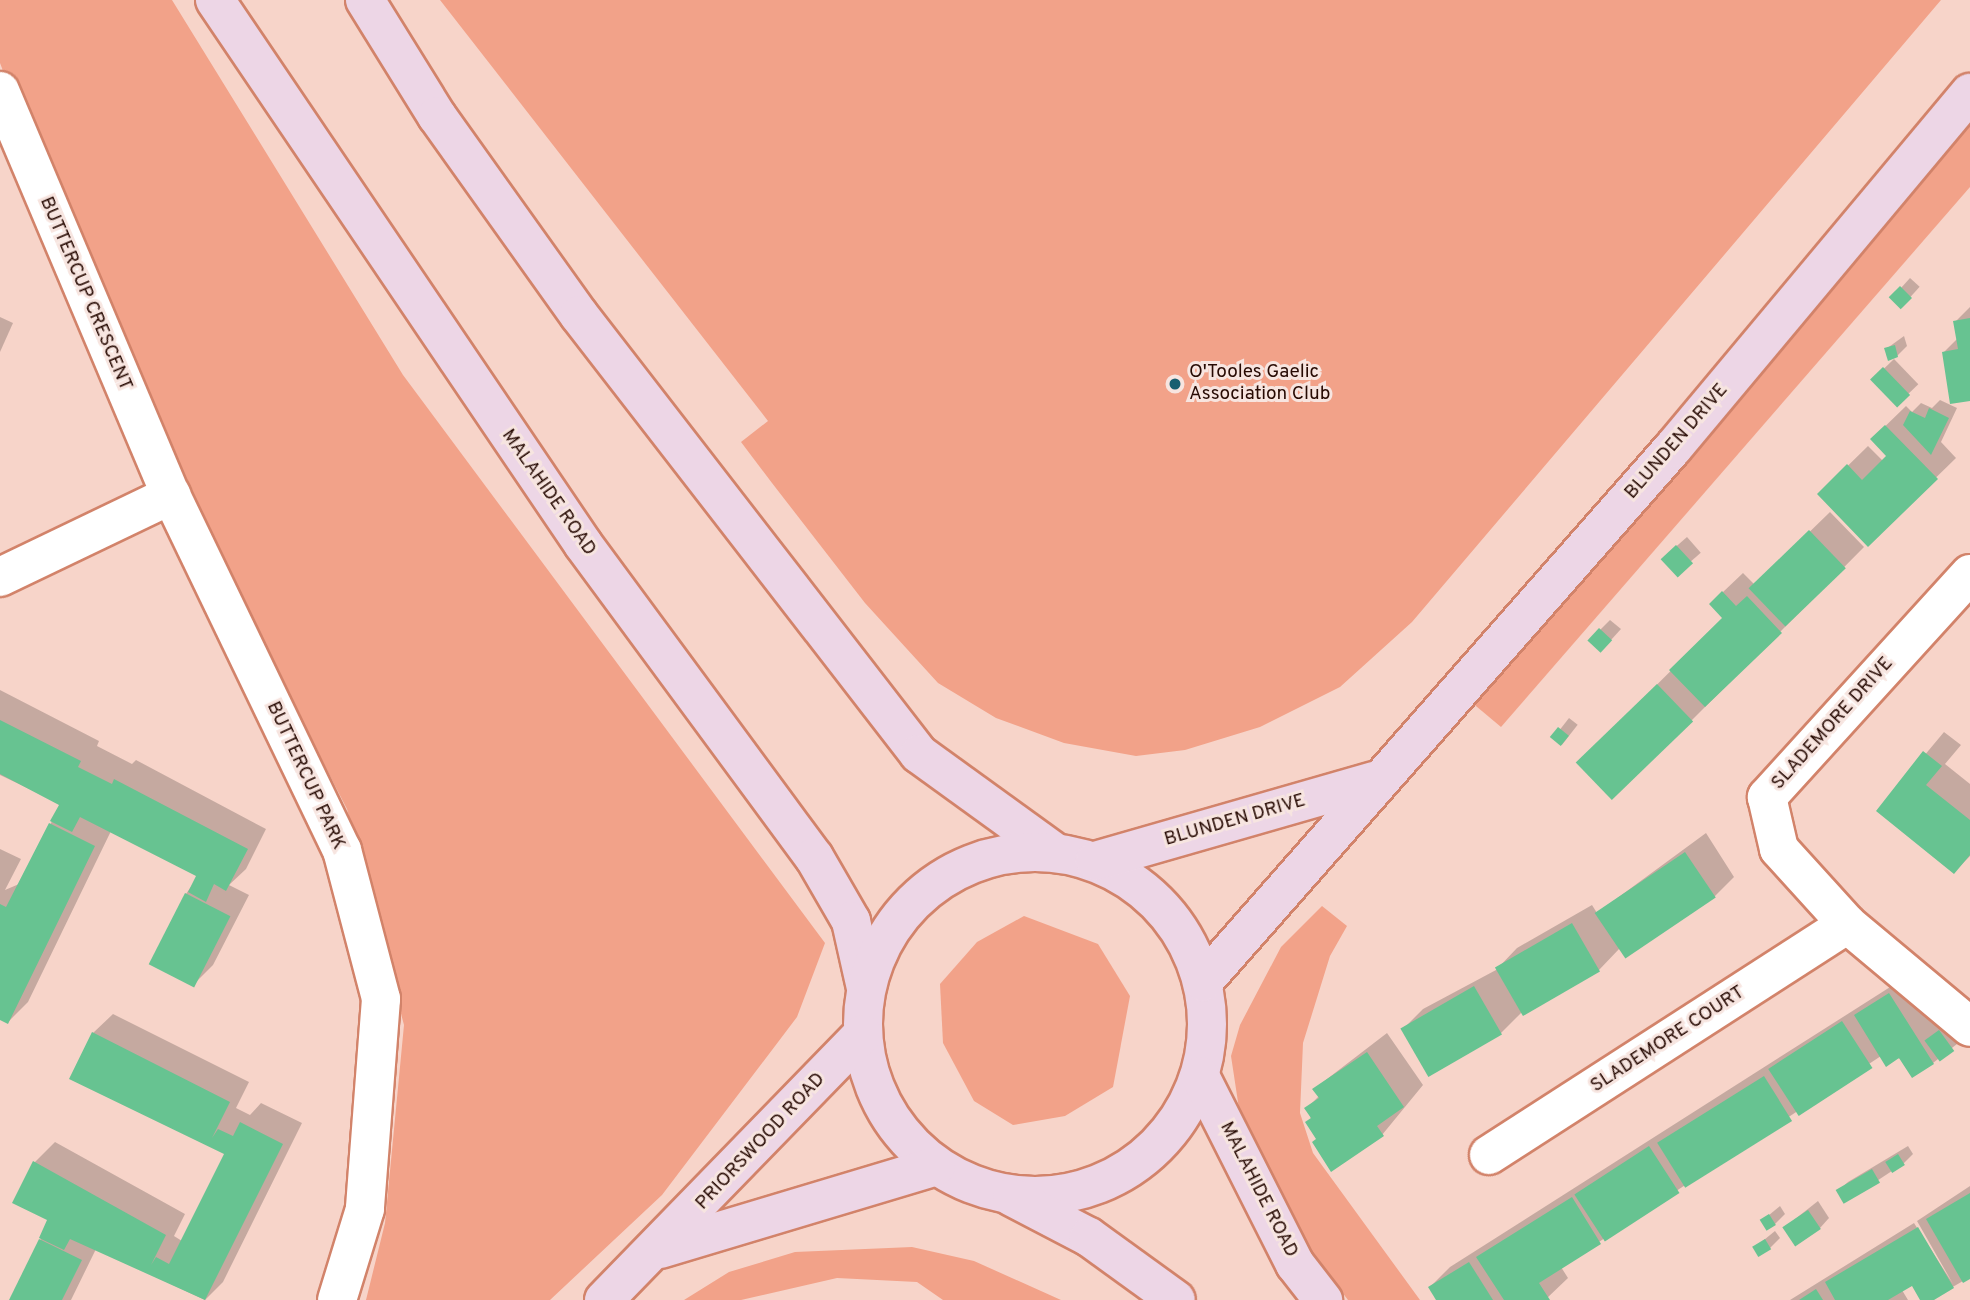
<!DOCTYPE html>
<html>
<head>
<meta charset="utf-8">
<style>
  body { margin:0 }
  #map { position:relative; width:1970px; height:1300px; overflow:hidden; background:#f7d4c9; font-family:Overpass,sans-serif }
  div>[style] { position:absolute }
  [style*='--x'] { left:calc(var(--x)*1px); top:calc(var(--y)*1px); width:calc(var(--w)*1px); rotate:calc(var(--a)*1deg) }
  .green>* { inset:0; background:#f2a289 }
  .shadow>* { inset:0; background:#0003; transform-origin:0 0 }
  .building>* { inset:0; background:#67c391; transform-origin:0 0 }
  .roads { filter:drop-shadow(2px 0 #d2836a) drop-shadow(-2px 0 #d2836a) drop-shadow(0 2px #d2836a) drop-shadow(0 -2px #d2836a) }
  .street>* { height:38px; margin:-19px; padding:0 19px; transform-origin:19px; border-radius:19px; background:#fff }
  .secondary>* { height:38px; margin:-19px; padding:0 19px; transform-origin:19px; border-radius:19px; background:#edd6e6 }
  .secondary>.ring { margin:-19px; padding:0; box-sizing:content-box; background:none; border:38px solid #edd6e6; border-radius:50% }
  .dots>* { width:19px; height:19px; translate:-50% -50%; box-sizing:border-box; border:4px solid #f7e5e0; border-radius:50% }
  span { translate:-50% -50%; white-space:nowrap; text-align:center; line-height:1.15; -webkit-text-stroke:6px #f7e5e0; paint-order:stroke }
  .street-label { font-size:19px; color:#270a03 }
  .poi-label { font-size:19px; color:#270a03 }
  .left { translate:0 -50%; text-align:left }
</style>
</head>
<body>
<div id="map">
  <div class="green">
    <i style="clip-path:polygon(0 0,172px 0,403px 375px,825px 943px,797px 1017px,662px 1195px,550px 1300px,366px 1300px,385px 1223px,404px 1025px,347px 809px,107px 343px,0 63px)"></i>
    <i style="clip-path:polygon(440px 0,1941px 0,1412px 622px,1340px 687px,1260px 727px,1185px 750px,1136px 756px,1064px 743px,996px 718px,938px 683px,865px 603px,772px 483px,741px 442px,768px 421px)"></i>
    <i style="clip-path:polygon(1970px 95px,1970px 187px,1501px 727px,1464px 696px)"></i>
    <i style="clip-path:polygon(1322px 906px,1347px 926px,1330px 956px,1303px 1043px,1300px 1113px,1313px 1153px,1420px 1300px,1348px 1300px,1285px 1217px,1243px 1135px,1231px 1056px,1240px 1025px,1281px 947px)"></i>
    <i style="clip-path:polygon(1024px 916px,1098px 944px,1130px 996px,1113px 1087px,1065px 1116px,1013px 1125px,974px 1101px,943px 1043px,940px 984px,977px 942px)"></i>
    <i style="clip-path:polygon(912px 1247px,974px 1261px,1061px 1300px,943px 1300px,917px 1282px,837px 1278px,741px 1300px,684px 1300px,729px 1272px,795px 1252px)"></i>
  </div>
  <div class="shadow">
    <i style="left:1910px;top:278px;width:13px;height:27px;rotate:42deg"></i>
    <i style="clip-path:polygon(1970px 307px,1970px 400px,1944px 352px,1958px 338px,1955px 322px)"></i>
    <i style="clip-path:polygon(0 317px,13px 323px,0 352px)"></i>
    <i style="clip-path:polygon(1904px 336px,1907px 346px,1897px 356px,1886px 349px)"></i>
    <i style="left:1894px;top:359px;width:35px;height:30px;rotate:46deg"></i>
    <i style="clip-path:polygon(1940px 400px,1957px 408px,1941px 442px,1956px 458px,1868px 544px,1819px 494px,1868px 446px,1883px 461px,1888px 456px,1872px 439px,1906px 406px,1912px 412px,1921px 403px,1932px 408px)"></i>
    <i style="clip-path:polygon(1830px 512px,1864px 547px,1781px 631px,1692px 720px,1578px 763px,1724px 618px,1723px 592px,1743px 573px,1755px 585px)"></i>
    <i style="left:1687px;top:537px;width:21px;height:33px;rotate:49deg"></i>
    <i style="clip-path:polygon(1610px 620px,1621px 629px,1601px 651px,1600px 630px)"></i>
    <i style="clip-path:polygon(0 690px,99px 741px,97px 746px,132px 764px,136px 760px,266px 829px,246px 869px,229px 885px,249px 895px,213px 965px,193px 985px,186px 894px,199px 875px,111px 831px,28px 1002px,8px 1022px,0 1018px,0 849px,21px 859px,5px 890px,19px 884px,61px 804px,0 775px)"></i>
    <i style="left:1569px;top:718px;width:11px;height:26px;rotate:38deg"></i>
    <i style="clip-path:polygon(1944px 732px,1961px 745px,1945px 764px,1970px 784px,1970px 856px,1954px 872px,1878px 811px)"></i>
    <i style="clip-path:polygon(1706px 833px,1734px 877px,1714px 897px,1620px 948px,1599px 970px,1522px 1012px,1501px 1033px,1403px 1029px,1423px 1009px,1496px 970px,1517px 948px,1592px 905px,1597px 913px)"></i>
    <i style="clip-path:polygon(1909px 975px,1962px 1040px,1933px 1063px,1881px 1056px,1561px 1267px,1568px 1278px,1545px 1300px,1439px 1300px,1430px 1287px,1450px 1267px)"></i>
    <i style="clip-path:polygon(113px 1014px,249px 1082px,236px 1108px,250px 1115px,261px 1103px,302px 1123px,223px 1282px,205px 1300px,96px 1249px,71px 1300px,11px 1300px,50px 1220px,15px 1202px,35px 1162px,55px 1142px,185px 1214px,174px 1236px,182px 1241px,226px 1153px,93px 1033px)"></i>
    <i style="clip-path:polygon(1387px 1033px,1423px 1085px,1382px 1135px,1318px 1138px,1307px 1108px,1319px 1096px,1314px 1089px)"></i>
    <i style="clip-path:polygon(1908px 1146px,1913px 1154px,1904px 1163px,1845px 1202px,1838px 1191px,1848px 1182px)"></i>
    <i style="clip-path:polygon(1970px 1186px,1970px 1277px,1930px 1300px,1922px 1300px,1913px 1284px,1902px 1290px,1908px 1300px,1790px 1300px,1914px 1223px,1953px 1284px,1917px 1221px)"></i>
    <i style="clip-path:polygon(1818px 1201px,1829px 1218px,1820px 1228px,1785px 1227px)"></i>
    <i style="clip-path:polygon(1780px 1206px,1785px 1214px,1775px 1224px,1763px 1220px)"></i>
    <i style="clip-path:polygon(1775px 1231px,1780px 1238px,1770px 1248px,1754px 1248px)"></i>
  </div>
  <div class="building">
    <i style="left:1900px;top:286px;width:17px;height:16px;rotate:45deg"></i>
    <i style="clip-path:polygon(1970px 318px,1970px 401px,1950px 404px,1942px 352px,1958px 349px,1953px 321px)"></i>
    <i style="clip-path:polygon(1895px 345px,1898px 357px,1888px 361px,1884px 348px)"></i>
    <i style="left:1883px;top:367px;width:39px;height:18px;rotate:46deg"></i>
    <i style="clip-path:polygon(1929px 408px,1949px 418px,1931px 455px,1903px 425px,1910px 411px,1925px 418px)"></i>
    <i style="clip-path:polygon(1885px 425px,1938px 479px,1868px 547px,1817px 494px,1847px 464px,1862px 480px,1886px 456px,1870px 439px)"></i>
    <i style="left:1809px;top:530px;width:53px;height:84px;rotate:46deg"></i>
    <i style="left:1676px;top:545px;width:25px;height:21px;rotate:47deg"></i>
    <i style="clip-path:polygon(1722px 591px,1736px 606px,1747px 596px,1782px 633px,1705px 707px,1669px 670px,1722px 618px,1709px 604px)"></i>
    <i style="left:1599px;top:628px;width:18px;height:17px;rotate:43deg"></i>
    <i style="left:1657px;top:684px;width:52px;height:113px;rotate:46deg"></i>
    <i style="clip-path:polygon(0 720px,81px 761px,78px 767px,112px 784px,114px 779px,248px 849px,226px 891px,214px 884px,206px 902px,188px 892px,196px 876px,80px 817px,72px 832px,50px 821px,59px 805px,0 774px)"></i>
    <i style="left:1558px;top:727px;width:14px;height:13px;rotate:39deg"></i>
    <i style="clip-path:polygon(1923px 751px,1942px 766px,1926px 785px,1970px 820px,1970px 855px,1954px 874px,1876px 811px)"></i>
    <i style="clip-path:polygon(49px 823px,95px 846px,8px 1024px,0 1020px,0 904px,6px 907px)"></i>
    <i style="left:1685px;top:852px;width:55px;height:109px;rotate:56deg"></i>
    <i style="left:185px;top:893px;width:51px;height:80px;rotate:27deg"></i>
    <i style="left:1572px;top:923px;width:56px;height:89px;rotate:60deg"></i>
    <i style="left:1474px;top:986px;width:56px;height:85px;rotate:60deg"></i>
    <i style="clip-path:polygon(1889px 993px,1934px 1064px,1912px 1078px,1899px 1058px,1886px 1067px,1854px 1015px)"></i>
    <i style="left:1842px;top:1021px;width:56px;height:88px;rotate:57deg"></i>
    <i style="left:1939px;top:1030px;width:26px;height:18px;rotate:54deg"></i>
    <i style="clip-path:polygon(92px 1032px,230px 1102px,212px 1138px,218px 1129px,233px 1136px,240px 1122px,283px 1144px,205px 1300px,70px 1239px,64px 1250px,39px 1238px,47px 1220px,12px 1203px,33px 1161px,166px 1235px,151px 1265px,156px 1257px,169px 1264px,224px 1154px,69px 1079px)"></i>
    <i style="clip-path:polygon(1367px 1052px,1404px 1107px,1377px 1126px,1384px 1136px,1331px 1172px,1312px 1142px,1316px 1139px,1305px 1122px,1311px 1118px,1304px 1108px,1319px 1098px,1312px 1089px)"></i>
    <i style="left:1764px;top:1076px;width:53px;height:126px;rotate:58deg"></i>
    <i style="left:1649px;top:1146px;width:56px;height:89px;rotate:57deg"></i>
    <i style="left:1898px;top:1154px;width:13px;height:15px;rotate:58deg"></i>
    <i style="left:1872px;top:1169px;width:16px;height:42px;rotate:60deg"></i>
    <i style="clip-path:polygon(1970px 1193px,1970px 1279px,1963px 1283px,1926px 1219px)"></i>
    <i style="clip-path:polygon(1572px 1197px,1601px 1244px,1539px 1283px,1550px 1300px,1504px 1300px,1476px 1257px)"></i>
    <i style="left:1808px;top:1210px;width:23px;height:31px;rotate:56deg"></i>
    <i style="left:1769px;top:1214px;width:13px;height:11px;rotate:58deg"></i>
    <i style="clip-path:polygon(1918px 1227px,1954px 1288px,1934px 1300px,1920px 1300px,1912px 1286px,1888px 1300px,1835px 1300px,1825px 1282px)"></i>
    <i style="clip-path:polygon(39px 1239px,82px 1260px,62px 1300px,9px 1300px)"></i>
    <i style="left:1765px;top:1239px;width:12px;height:15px;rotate:59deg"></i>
    <i style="clip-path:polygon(1469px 1262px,1493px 1300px,1436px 1300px,1428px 1287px)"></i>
    <i style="clip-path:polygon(1816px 1289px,1823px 1300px,1799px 1300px)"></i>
  </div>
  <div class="roads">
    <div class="street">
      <i style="--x:0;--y:91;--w:439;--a:67.1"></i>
      <i style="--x:171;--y:495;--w:394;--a:64.3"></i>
      <i style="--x:342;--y:850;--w:154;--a:75.3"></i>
      <i style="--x:381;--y:999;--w:211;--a:94.4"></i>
      <i style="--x:365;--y:1209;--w:95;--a:107.1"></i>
      <i style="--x:1970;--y:574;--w:302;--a:132.3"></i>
      <i style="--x:1767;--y:797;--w:53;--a:77"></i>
      <i style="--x:1779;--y:849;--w:101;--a:47.8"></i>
      <i style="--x:1847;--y:924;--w:160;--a:39.9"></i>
      <i style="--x:0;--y:577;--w:190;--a:-25.6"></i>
      <i style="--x:1489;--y:1155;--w:426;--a:-32.8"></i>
    </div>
    <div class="secondary">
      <i style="--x:215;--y:0;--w:657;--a:55.92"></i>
      <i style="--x:583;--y:544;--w:389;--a:53.6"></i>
      <i style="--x:814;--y:857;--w:74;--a:60"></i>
      <i style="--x:851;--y:921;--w:69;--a:77.4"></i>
      <i style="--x:365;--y:0;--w:137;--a:58.2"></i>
      <i style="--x:437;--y:116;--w:244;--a:54.5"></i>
      <i style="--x:579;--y:315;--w:555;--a:52.24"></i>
      <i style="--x:919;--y:754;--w:165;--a:35.9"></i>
      <i class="ring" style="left:863px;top:852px;width:306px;height:306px"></i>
      <i style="--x:1095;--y:861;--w:290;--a:-16"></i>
      <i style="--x:1203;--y:982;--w:711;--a:-48.65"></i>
      <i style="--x:1673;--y:448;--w:463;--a:-50.1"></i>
      <i style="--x:1200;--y:1076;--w:211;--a:63.2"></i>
      <i style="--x:1295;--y:1264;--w:46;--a:52.1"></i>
      <i style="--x:1012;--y:1197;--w:87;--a:27.5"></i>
      <i style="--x:1089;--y:1237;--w:107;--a:35.9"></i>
      <i style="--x:660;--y:1249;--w:288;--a:-16.7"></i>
      <i style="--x:604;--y:1300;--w:371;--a:-45.8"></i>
    </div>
  </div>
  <div class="dots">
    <i style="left:1175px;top:384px;background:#195f70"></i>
  </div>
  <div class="street-label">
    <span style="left:85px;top:294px;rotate:67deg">BUTTERCUP CRESCENT</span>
    <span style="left:1677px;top:442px;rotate:-49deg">BLUNDEN DRIVE</span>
    <span style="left:548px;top:493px;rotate:55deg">MALAHIDE ROAD</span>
    <span style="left:1833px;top:724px;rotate:-48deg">SLADEMORE DRIVE</span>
    <span style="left:305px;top:776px;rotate:65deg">BUTTERCUP PARK</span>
    <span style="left:1235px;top:821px;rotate:-16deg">BLUNDEN DRIVE</span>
    <span style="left:1668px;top:1040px;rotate:-33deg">SLADEMORE COURT</span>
    <span style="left:761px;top:1142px;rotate:-47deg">PRIORSWOOD ROAD</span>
    <span style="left:1258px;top:1190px;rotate:63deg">MALAHIDE ROAD</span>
  </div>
  <div class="poi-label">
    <span class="left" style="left:1189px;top:384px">O'Tooles Gaelic<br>Association Club</span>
  </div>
</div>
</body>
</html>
